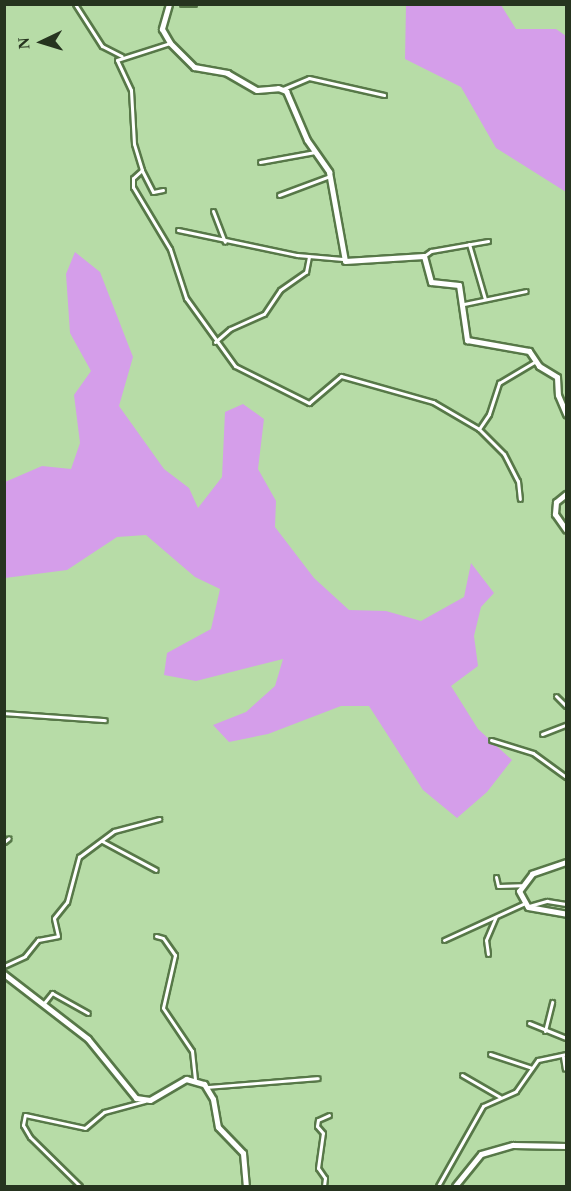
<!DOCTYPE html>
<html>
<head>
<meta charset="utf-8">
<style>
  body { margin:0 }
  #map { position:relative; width:571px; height:1191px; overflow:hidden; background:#b7dca7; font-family:Georgia,serif }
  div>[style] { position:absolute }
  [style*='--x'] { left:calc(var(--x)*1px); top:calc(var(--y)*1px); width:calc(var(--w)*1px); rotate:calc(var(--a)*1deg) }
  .green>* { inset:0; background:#d59eea }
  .roads { filter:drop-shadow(2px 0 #577848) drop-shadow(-2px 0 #577848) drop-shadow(0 2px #577848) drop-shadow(0 -2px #577848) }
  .street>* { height:3px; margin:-1.5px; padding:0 1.5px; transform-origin:1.5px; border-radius:1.5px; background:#fff }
  .secondary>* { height:5px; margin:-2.5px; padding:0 2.5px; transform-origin:2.5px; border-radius:2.5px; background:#fff }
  span { translate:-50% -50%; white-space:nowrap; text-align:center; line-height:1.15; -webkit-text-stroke:5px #b7dca7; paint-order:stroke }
  .frame { position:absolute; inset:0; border:6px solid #26341f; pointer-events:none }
  .north { position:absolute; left:12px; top:12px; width:60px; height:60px; -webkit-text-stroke:4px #b7dca7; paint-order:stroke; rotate:266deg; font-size:16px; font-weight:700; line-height:24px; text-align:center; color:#26341f }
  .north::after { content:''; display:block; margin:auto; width:21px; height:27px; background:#26341f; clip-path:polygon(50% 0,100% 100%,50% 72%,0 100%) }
</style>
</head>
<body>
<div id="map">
  <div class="green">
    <i style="clip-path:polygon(406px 5px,501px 5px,516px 29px,556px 29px,566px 36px,566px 192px,496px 148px,461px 87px,405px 59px)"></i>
    <i style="clip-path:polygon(75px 252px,100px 272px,133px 357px,119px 406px,164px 469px,189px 488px,198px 508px,222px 477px,225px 412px,243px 404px,264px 419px,258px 469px,276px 501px,275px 527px,314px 578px,349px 610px,386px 611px,421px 621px,464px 597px,471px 563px,494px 593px,481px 607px,474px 636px,478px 666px,451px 686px,478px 729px,512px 760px,487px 792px,457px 818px,423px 790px,369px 706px,341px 706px,268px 734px,229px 742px,213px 725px,246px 712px,275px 686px,283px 659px,196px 681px,164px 675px,167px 653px,211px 629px,220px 589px,195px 577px,146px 535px,117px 537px,67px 570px,5px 578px,5px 482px,42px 466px,71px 469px,80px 443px,74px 395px,91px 371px,70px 333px,66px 274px)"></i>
  </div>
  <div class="roads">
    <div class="street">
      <i style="--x:75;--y:4;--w:50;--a:57.3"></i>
      <i style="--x:102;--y:46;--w:22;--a:27"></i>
      <i style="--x:182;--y:4;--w:12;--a:0"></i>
      <i style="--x:283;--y:89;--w:28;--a:-23"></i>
      <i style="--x:309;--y:78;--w:77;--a:12.8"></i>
      <i style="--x:260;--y:162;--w:56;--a:-10.3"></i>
      <i style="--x:142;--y:170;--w:12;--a:138"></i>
      <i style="--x:133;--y:178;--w:9;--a:90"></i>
      <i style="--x:133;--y:187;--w:72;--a:59.2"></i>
      <i style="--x:170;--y:249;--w:52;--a:71.9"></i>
      <i style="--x:186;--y:298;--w:84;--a:54.2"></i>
      <i style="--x:235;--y:366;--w:83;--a:26.6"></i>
      <i style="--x:309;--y:403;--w:42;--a:-40.2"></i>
      <i style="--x:341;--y:376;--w:96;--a:15.8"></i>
      <i style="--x:433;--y:402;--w:53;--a:30.4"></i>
      <i style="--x:479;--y:429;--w:35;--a:45"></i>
      <i style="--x:504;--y:454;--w:30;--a:63"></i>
      <i style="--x:518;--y:481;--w:18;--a:84"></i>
      <i style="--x:163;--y:190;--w:10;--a:169"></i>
      <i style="--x:153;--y:192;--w:25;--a:-117"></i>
      <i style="--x:142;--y:170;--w:27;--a:-107"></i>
      <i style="--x:134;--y:144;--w:54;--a:-93.2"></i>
      <i style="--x:131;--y:90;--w:33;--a:-115"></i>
      <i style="--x:117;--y:60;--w:56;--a:-17.8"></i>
      <i style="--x:279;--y:195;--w:54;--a:-20.4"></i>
      <i style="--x:213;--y:211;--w:33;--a:69"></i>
      <i style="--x:178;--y:230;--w:122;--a:11.9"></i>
      <i style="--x:297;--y:255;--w:46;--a:5"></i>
      <i style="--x:469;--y:244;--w:57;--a:73.8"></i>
      <i style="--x:424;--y:256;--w:9;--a:-36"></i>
      <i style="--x:431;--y:251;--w:58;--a:-10"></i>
      <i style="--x:464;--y:304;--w:63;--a:-11.8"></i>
      <i style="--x:215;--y:342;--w:20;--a:-41"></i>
      <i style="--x:230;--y:329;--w:37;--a:-24"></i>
      <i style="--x:264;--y:314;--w:29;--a:-56"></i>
      <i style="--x:280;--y:290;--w:32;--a:-35"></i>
      <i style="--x:306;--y:272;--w:15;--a:-79"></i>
      <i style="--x:479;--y:429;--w:18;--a:-56"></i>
      <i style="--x:489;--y:414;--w:33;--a:-72"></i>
      <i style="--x:499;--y:383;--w:43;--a:-30.7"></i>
      <i style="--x:556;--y:696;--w:14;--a:45"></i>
      <i style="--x:4;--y:713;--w:101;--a:4"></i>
      <i style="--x:542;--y:734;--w:26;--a:-21"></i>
      <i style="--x:491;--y:740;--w:44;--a:17.2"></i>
      <i style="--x:533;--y:753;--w:41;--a:36"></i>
      <i style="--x:102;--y:841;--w:61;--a:28.2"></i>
      <i style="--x:4;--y:842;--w:6;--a:-39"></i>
      <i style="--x:496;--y:877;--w:9;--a:77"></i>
      <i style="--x:498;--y:886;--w:23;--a:-2"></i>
      <i style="--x:529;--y:906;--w:19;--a:-16"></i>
      <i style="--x:547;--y:901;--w:19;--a:9"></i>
      <i style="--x:156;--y:936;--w:7;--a:16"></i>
      <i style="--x:163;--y:938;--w:21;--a:55"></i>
      <i style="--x:175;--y:955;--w:54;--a:102.8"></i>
      <i style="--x:163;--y:1008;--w:52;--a:56"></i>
      <i style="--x:192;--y:1051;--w:28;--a:84"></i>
      <i style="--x:444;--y:940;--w:87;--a:-24.5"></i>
      <i style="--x:488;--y:954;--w:14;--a:-98"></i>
      <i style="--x:486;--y:940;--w:25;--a:-67"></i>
      <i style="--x:4;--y:966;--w:23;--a:-25"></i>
      <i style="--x:25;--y:956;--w:21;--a:-51"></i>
      <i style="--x:38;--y:940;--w:20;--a:-11"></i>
      <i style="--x:58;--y:936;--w:18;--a:-103"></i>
      <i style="--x:54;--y:918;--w:21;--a:-51"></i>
      <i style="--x:67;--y:902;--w:47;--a:-75.1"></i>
      <i style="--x:79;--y:857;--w:44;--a:-36.6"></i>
      <i style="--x:114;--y:831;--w:47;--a:-14.9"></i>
      <i style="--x:44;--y:1003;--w:13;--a:-51"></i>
      <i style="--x:52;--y:993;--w:41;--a:29.1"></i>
      <i style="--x:529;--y:1023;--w:40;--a:22"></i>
      <i style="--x:545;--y:1031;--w:30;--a:-76"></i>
      <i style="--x:490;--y:1054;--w:44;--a:18.4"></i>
      <i style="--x:563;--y:1057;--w:12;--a:81"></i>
      <i style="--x:462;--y:1075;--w:44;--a:30.1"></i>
      <i style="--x:207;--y:1087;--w:111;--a:-4.6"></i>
      <i style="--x:80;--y:1186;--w:70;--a:-135.6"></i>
      <i style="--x:30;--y:1137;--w:14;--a:-120"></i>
      <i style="--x:23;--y:1125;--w:10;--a:-79"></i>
      <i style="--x:25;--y:1115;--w:61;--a:12.2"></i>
      <i style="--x:85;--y:1128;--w:25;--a:-40"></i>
      <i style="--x:104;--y:1112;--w:42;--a:-15"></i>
      <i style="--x:324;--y:1186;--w:8;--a:-83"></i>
      <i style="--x:325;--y:1178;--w:12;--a:-125"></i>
      <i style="--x:318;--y:1168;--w:35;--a:-82"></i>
      <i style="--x:323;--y:1133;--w:9;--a:-131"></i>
      <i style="--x:317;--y:1126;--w:6;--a:-81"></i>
      <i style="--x:318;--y:1120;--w:12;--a:-24"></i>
      <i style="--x:438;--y:1186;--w:92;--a:-60.6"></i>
      <i style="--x:483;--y:1106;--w:36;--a:-24"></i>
      <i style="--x:516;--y:1091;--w:38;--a:-55"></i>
      <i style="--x:538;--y:1060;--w:29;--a:-12"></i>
    </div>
    <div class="secondary">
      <i style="--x:169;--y:4;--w:26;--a:106"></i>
      <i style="--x:162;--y:29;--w:16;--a:60"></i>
      <i style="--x:170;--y:43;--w:34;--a:45"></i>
      <i style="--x:194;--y:67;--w:34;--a:10"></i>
      <i style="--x:227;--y:73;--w:34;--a:30"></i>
      <i style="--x:257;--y:90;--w:21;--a:-5"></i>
      <i style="--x:278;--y:88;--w:9;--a:21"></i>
      <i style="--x:286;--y:91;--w:53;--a:66.8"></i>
      <i style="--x:307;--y:140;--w:39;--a:55"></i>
      <i style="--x:329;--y:172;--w:90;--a:79.8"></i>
      <i style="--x:345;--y:261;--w:79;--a:-3.6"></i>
      <i style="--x:424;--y:256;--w:27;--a:75"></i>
      <i style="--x:431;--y:282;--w:28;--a:6"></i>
      <i style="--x:459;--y:285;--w:56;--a:81.7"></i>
      <i style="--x:467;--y:340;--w:63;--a:10.1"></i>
      <i style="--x:529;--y:351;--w:18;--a:56"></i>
      <i style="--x:539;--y:366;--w:21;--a:31"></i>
      <i style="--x:557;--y:377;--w:18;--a:87"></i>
      <i style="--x:558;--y:395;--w:21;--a:67"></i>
      <i style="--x:566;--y:494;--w:13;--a:141"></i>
      <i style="--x:556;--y:502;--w:12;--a:95"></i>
      <i style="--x:555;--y:514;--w:19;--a:55"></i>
      <i style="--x:566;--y:862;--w:36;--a:161"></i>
      <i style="--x:532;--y:874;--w:21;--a:127"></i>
      <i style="--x:519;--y:891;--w:18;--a:61"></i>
      <i style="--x:528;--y:907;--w:39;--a:10"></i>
      <i style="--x:4;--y:974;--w:106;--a:37.7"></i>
      <i style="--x:88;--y:1039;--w:76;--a:50.9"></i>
      <i style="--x:136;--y:1098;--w:14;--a:8"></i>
      <i style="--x:150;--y:1100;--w:42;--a:-30.3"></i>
      <i style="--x:186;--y:1079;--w:19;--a:16"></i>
      <i style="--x:204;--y:1084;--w:17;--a:59"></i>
      <i style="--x:213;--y:1099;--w:28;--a:80"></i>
      <i style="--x:218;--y:1127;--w:36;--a:46"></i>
      <i style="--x:243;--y:1153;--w:33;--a:85"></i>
      <i style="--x:455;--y:1186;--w:41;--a:-50.9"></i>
      <i style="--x:481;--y:1154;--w:33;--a:-16"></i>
      <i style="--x:513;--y:1145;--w:53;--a:1.1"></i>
    </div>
  </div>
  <div class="frame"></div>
  <div class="north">N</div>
</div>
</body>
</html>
